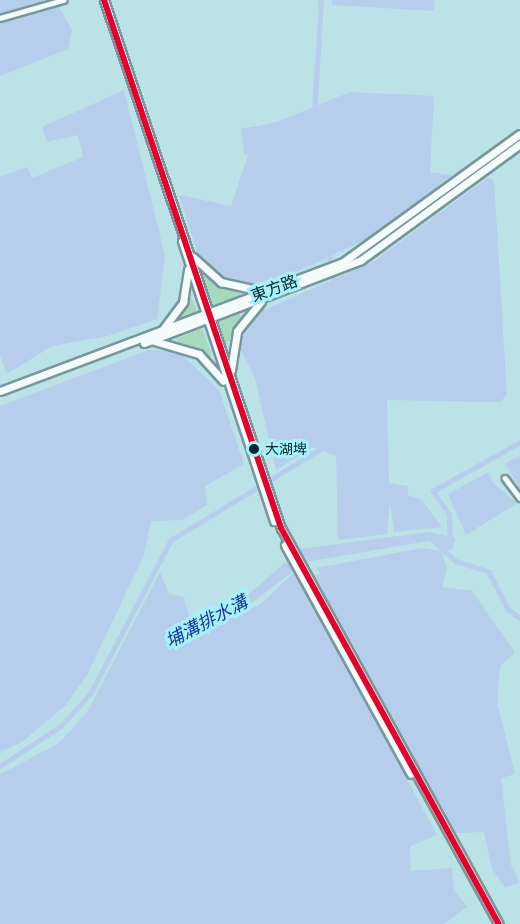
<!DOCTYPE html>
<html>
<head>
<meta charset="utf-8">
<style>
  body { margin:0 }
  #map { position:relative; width:520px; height:924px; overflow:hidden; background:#bae2e7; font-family:Barlow,"Noto Sans TC",sans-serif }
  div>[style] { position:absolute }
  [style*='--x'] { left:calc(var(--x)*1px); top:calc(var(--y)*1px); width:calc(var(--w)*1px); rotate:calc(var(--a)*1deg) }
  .green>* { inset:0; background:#a6d9bd }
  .water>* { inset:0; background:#b6ceeb }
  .canal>* { height:4.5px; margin:-2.25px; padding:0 2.25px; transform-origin:2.25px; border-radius:2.25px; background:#b6ceeb }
  .roads { filter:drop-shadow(2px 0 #77989c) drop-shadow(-2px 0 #77989c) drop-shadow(0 2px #77989c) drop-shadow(0 -2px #77989c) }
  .minor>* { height:4.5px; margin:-2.25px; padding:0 2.25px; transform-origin:2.25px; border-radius:2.25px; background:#f5fbfb }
  .primary>* { height:7px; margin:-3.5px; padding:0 3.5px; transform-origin:3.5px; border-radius:3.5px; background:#f5fbfb }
  .bus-1>* { height:6px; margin:-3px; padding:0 3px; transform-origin:3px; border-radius:3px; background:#e4002b }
  .dots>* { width:16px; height:16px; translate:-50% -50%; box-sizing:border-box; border:3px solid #a6f1fb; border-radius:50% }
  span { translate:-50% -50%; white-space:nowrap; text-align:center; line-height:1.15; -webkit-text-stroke:6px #a6f1fb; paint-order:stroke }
  .bus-label { font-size:14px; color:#07282c }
  .left { translate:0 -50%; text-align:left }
  .street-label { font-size:16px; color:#07282c }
  .water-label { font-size:18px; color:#1c36a2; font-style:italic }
</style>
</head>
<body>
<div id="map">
  <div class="green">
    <i style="clip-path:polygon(199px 273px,240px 292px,239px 297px,209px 306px)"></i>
    <i style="clip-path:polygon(188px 289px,198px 314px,178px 321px,176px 319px)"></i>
    <i style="clip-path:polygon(239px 313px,241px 318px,223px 351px,214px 322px)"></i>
    <i style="clip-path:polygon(202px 328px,210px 350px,211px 360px,175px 340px)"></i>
  </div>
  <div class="water">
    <i style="clip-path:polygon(0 0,55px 0,72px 30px,68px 49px,0 76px)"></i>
    <i style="clip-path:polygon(332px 0,435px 0,434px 11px,332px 5px)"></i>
    <i style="clip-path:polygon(124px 90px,165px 256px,157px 319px,108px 336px,52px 346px,7px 374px,0 356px,0 177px,27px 167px,32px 178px,83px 157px,78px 135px,47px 142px,42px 127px)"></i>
    <i style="clip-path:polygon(350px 92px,434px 96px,430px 172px,452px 175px,369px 238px,298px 271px,254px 284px,224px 277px,199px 257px,179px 195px,231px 206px,248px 155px,244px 154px,241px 129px,277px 122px)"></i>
    <i style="clip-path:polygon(489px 177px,494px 181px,507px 395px,500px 402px,387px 400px,389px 483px,408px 486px,408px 495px,422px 500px,442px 527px,394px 532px,390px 501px,387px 534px,338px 540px,336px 456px,313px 447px,276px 470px,255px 378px,238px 344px,262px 311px,373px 262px)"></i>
    <i style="clip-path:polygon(149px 350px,179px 352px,219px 390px,244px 464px,205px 486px,207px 505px,182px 520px,151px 521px,144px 555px,87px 675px,66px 705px,22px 742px,0 752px,0 406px)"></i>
    <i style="clip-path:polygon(520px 456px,520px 489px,505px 463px)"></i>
    <i style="clip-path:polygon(489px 472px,492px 482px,517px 503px,466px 535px,448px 494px)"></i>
    <i style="clip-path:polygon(429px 532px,455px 538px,452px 551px,428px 541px,306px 562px,246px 607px,194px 634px,261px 604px,294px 572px,437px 835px,410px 846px,411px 871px,452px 868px,454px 890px,467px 907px,444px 924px,0 924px,0 774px,58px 744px,88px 711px,160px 572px,169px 594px,184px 597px,192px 626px,246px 597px,300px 549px)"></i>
    <i style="clip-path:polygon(422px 548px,441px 551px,447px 568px,442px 587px,472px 591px,515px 652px,500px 667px,497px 702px,515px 774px,501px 778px,511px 865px,520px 883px,505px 887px,492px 869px,484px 832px,456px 833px,315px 576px,320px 574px,317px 568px)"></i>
  </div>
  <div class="canal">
    <i style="--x:314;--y:114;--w:114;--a:-86.5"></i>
    <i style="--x:329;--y:253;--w:30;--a:81"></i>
    <i style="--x:431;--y:538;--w:34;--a:43"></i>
    <i style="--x:456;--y:561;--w:35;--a:18"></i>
    <i style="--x:489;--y:572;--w:42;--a:62.8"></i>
    <i style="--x:508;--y:609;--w:15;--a:37"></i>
    <i style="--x:450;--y:544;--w:29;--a:-92"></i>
    <i style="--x:449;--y:515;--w:29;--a:-124"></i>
    <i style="--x:433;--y:491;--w:100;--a:-29.4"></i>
    <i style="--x:0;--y:766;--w:73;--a:-33.3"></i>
    <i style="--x:61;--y:726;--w:43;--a:-47.8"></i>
    <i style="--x:90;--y:694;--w:174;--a:-62.3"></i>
    <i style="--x:171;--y:540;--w:179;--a:-31.3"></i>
  </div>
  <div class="roads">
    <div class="minor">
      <i style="--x:0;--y:18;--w:66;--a:-15.9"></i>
      <i style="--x:505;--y:478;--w:25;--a:53"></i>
    </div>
    <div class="primary">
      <i style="--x:104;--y:0;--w:557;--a:71.47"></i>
      <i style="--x:281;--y:528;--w:452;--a:61.2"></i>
      <i style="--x:182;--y:241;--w:295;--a:71.8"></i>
      <i style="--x:193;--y:257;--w:38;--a:42"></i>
      <i style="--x:221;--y:282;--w:41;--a:12.7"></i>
      <i style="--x:163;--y:329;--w:34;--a:-53"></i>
      <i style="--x:183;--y:302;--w:33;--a:-81"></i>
      <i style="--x:154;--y:341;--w:47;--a:16.1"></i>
      <i style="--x:199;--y:354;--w:36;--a:48"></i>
      <i style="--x:144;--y:343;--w:232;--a:-20.9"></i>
      <i style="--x:361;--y:260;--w:197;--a:-36.1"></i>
      <i style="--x:231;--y:370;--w:39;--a:-81"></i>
      <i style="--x:237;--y:331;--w:38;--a:-51"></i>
      <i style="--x:0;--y:391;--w:366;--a:-20.6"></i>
      <i style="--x:343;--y:262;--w:218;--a:-35.9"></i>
      <i style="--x:285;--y:545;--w:261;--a:61.2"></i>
    </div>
  </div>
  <div class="bus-1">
    <i style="--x:104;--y:0;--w:557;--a:71.47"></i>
    <i style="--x:281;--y:528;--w:452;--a:61.2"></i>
  </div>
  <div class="dots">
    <i style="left:254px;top:449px;background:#07282c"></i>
  </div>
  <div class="bus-label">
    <span class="left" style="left:265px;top:449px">大湖埤</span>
  </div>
  <div class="street-label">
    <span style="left:274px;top:288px;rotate:-20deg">東方路</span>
  </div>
  <div class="water-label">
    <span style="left:206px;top:621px;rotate:-28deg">埔溝排水溝</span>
  </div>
</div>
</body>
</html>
